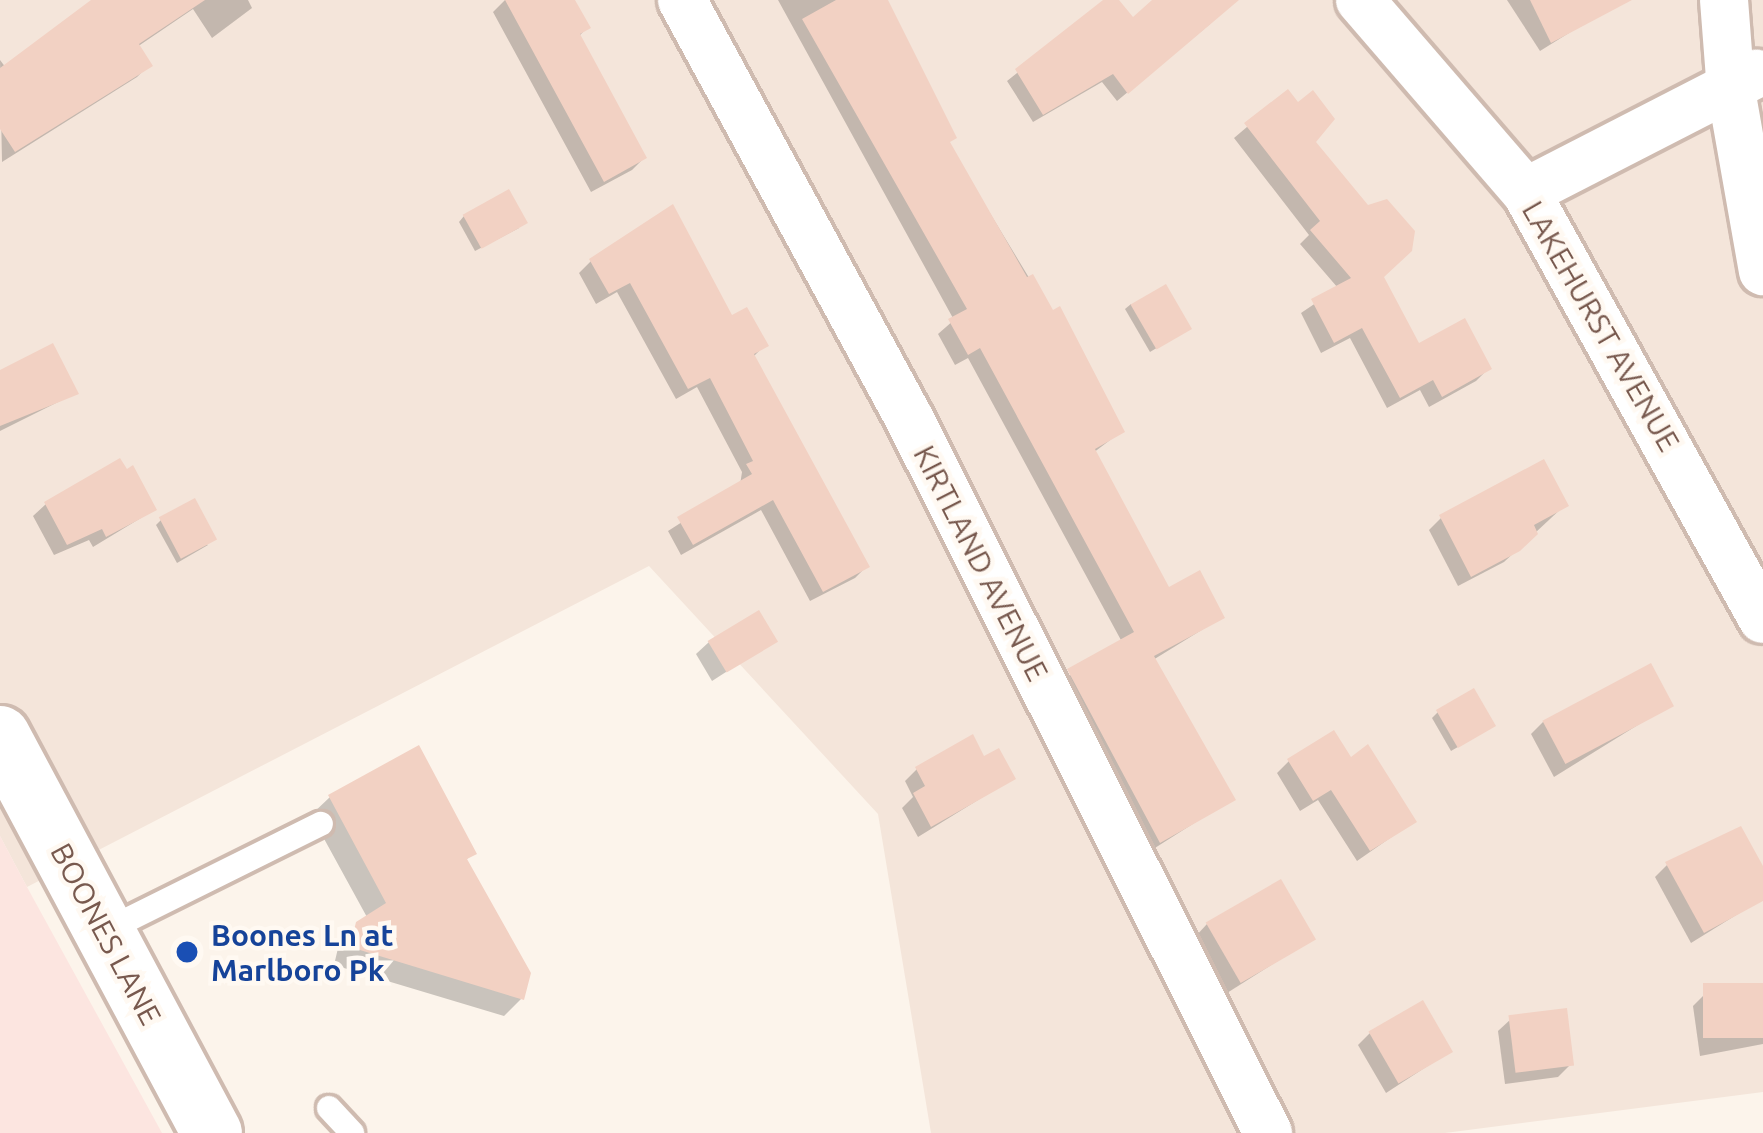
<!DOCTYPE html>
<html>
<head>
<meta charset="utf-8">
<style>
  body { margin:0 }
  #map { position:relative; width:1763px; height:1133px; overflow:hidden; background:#fcf4eb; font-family:Ubuntu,sans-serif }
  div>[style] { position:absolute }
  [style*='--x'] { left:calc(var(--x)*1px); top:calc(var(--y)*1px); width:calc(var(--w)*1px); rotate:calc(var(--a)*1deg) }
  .residential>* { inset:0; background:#f4e5da }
  .commercial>* { inset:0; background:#fce5e0 }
  .shadow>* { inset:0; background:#0003 }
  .building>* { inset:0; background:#f2d1c3; transform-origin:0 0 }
  .roads { filter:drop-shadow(3px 0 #cfbbb0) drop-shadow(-3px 0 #cfbbb0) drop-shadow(0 3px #cfbbb0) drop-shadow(0 -3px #cfbbb0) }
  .service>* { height:24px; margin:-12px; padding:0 12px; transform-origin:12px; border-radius:12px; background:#fff }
  .minor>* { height:48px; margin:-24px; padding:0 24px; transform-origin:24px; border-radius:24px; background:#fff }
  .tertiary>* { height:60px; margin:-30px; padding:0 30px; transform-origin:30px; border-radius:30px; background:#fff }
  .dots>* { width:33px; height:33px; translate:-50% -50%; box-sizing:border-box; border:6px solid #fff9f2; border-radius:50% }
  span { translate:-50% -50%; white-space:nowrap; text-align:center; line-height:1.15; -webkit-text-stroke:9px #fff9f2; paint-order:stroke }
  .street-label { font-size:30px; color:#78594e }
  .transit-label { font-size:30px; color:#164399; font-weight:700 }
  .left { translate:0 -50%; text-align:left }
</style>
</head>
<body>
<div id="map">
  <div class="residential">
    <i style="clip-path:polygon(0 0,1763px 0,1763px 1092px,1445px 1133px,931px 1133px,878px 814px,649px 566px,27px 887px,0 836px)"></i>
  </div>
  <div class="commercial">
    <i style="clip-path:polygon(0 836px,27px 887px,162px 1133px,0 1133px)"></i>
  </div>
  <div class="shadow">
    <i style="clip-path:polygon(115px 0,248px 0,252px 8px,212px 38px,193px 9px,137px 47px,149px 65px,137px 77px,2px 162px,0 60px,6px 68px)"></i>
    <i style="clip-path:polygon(505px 0,560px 0,587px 28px,578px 37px,644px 158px,632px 170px,591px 192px,493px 12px)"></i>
    <i style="clip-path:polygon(778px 0,883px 0,948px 144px,1122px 431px,1093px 453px,1168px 591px,1221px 618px,1153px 660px,1232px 799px,1147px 853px,1057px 684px,1122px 642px,968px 358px,955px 365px,938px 334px,954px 320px)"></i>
    <i style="clip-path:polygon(1108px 0,1133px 21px,1157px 0,1206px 0,1210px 24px,1117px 101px,1102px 82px,1033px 122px,1007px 81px)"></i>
    <i style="clip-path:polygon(1507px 0,1584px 0,1593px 18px,1540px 51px)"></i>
    <i style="clip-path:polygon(1287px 93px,1418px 347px,1488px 369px,1476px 381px,1429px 407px,1420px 390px,1387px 408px,1350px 338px,1321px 353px,1301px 313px,1338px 288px,1300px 244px,1309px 235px,1234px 138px)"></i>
    <i style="clip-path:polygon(464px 216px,519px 228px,475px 251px,459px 222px)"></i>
    <i style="clip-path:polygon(591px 261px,731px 319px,765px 345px,752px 358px,867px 566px,855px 578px,810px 601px,761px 510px,681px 555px,668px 531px,740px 485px,742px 472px,697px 387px,676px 399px,617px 292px,596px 304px,579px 273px)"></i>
    <i style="clip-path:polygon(1131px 304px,1188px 329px,1150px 352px,1125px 309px)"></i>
    <i style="clip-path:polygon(0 374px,76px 393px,0 431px)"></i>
    <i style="clip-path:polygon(46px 504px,154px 510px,93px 547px,89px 540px,54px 555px,33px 516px)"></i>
    <i style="clip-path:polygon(1565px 505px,1504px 562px,1458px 586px,1429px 530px,1441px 518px)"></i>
    <i style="clip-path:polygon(161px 520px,208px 545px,177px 563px,156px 525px)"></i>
    <i style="clip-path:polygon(774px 641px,712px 681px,696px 654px,709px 642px)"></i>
    <i style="clip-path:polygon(1670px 705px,1554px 777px,1531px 734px,1543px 722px)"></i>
    <i style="clip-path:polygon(1438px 712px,1487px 730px,1451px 751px,1432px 718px)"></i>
    <i style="clip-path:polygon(983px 760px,1012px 779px,918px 837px,902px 808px,913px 797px,905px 781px,917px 769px)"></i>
    <i style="clip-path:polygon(1289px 761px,1350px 761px,1413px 822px,1357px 861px,1318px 800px,1300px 811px,1277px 773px)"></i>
    <i style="clip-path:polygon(330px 797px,473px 853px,465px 861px,522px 998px,504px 1016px,334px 965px,339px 944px,368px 919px,311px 815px)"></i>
    <i style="clip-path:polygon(1667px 865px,1763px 872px,1762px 899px,1691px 943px,1655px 877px)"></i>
    <i style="clip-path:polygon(1207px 924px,1312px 939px,1227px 993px,1195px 937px)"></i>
    <i style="clip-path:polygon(1763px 987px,1763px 1044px,1700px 1056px,1693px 1006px,1705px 994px)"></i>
    <i style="clip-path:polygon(1511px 1019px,1570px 1065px,1558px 1077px,1505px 1084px,1498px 1031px)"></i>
    <i style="clip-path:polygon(1370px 1033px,1449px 1052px,1386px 1093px,1358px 1045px)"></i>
  </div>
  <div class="building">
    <i style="clip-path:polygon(91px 0,205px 0,139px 44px,153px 66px,15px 152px,0 129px,0 68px)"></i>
    <i style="clip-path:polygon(505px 0,575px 0,591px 28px,580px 34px,647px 158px,604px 182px)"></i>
    <i style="clip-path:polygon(836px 0,888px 0,957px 138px,950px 142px,1027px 277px,1033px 274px,1053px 310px,1060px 306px,1125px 432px,1095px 449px,1169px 587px,1200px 570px,1225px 618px,1154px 656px,1236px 800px,1160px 843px,1067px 669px,1134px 632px,980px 348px,968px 355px,948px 319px,967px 309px,802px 19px)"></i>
    <i style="clip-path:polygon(1103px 0,1119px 0,1133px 17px,1152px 0,1239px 0,1128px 94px,1113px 74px,1043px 115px,1015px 69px)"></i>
    <i style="clip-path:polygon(1530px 0,1632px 0,1551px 43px)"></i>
    <i style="clip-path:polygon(1288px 89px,1298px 102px,1313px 90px,1335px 119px,1316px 142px,1368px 205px,1387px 199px,1415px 231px,1412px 251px,1384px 277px,1419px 343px,1465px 318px,1492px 369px,1442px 397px,1433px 380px,1400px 398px,1362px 328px,1334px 343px,1311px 299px,1351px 278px,1310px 230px,1320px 221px,1244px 123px)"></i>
    <i style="left:509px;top:189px;width:39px;height:53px;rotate:61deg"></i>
    <i style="clip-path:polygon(673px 204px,732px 315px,747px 307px,769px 346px,754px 354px,870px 567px,823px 592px,773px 500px,693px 545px,677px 517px,752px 474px,746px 464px,753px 461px,710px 378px,688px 389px,630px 283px,609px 294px,589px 259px)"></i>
    <i style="left:1166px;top:284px;width:52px;height:41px;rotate:60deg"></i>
    <i style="clip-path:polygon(53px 343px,79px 394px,0 426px,0 370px)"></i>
    <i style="clip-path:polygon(120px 458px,127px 469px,133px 465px,157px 510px,106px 537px,102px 529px,67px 545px,44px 502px)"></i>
    <i style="clip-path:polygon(1544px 459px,1569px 506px,1534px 525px,1538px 534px,1520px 551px,1471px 577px,1439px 515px)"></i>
    <i style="left:195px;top:498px;width:47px;height:41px;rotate:62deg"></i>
    <i style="left:759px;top:610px;width:37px;height:60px;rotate:59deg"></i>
    <i style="left:1651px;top:663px;width:49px;height:123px;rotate:62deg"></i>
    <i style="left:1474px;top:688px;width:44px;height:44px;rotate:60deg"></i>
    <i style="clip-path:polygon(1334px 730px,1351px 757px,1368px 744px,1417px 822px,1370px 851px,1331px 790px,1313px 801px,1287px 759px)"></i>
    <i style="clip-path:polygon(973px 734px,984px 756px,999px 748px,1016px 779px,931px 827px,913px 793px,925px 786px,915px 767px)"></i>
    <i style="clip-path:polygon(419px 745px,477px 854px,467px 859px,531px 973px,524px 1000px,350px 947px,356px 922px,386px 903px,328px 795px)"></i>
    <i style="clip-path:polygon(1741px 826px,1763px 866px,1763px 901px,1704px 933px,1665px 862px)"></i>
    <i style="left:1281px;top:879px;width:70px;height:87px;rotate:60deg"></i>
    <i style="left:1763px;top:983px;width:55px;height:60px;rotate:90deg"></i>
    <i style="left:1423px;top:1000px;width:60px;height:63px;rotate:60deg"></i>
    <i style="left:1567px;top:1008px;width:58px;height:59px;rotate:83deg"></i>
  </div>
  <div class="roads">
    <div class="service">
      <i style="--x:105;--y:931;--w:241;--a:-26.4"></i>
      <i style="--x:329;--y:1108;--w:34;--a:47"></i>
    </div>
    <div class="minor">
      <i style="--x:682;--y:0;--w:478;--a:61.5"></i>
      <i style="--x:910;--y:420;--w:798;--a:63.34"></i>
      <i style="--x:1360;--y:0;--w:254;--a:49.2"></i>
      <i style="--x:1526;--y:192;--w:488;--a:61"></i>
      <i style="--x:1724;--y:0;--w:90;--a:85.6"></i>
      <i style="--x:1731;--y:90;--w:184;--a:80"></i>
      <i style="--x:1526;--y:192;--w:259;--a:-27.2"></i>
    </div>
    <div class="tertiary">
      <i style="--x:0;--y:736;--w:450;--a:61.9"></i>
    </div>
  </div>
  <div class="dots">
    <i style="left:187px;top:952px;background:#1a4fb4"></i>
  </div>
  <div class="street-label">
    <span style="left:1601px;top:326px;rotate:60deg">LAKEHURST AVENUE</span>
    <span style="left:981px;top:563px;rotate:63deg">KIRTLAND AVENUE</span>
    <span style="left:106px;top:934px;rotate:62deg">BOONES LANE</span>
  </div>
  <div class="transit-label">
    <span class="left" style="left:211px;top:952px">Boones Ln at<br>Marlboro Pk</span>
  </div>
</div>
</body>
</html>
